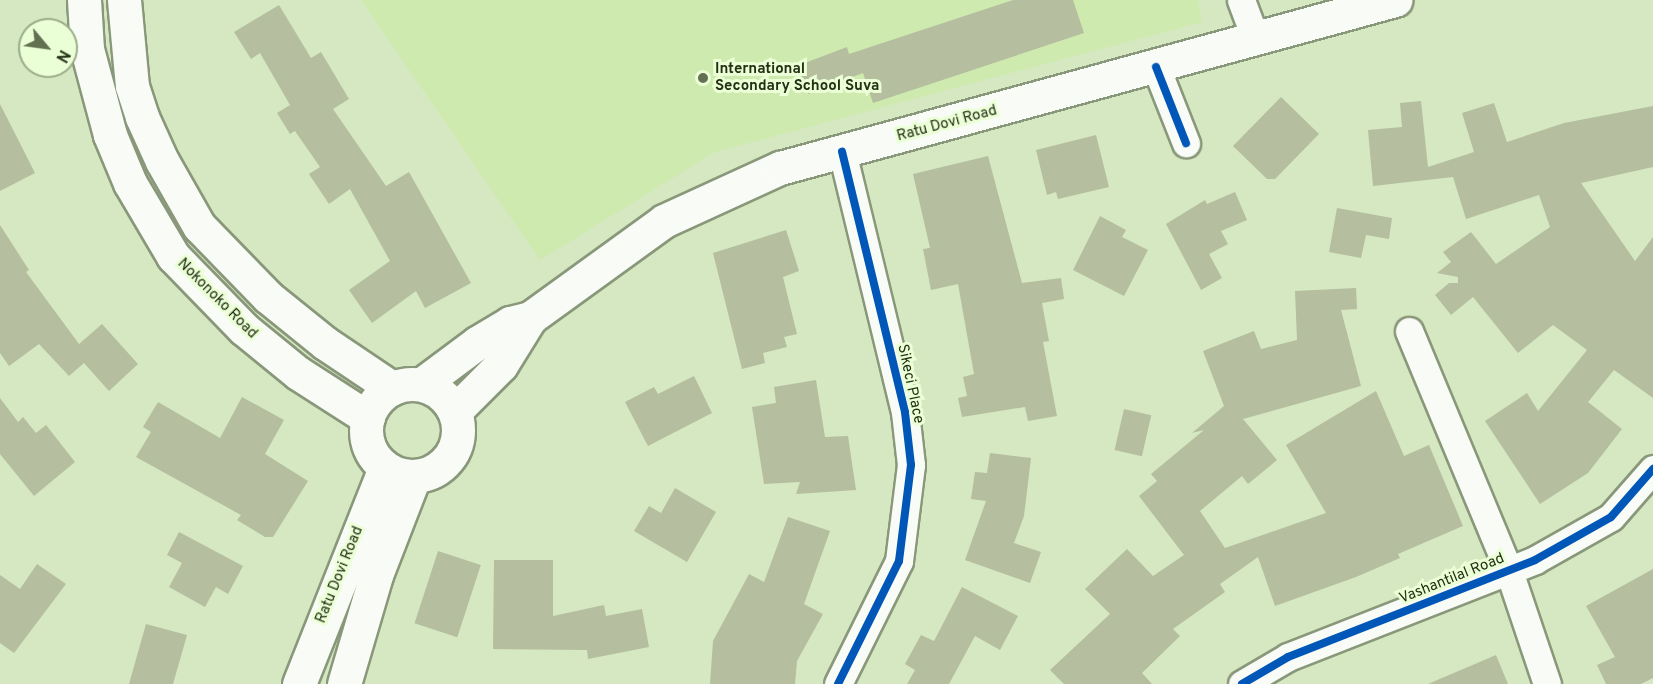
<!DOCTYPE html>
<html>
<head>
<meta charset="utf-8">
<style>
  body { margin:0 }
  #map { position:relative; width:1653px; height:684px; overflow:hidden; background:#d5e8c1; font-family:Overpass,sans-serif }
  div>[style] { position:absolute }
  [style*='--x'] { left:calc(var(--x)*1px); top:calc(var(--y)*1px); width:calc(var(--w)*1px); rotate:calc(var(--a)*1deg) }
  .built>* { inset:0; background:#ceeaaf }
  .building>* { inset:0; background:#b5be9e; transform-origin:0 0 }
  .roads { filter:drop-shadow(2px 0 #89977a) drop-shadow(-2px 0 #89977a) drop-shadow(0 2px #89977a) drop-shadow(0 -2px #89977a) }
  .street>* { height:27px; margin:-13.5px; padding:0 13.5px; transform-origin:13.5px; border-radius:13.5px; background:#f9fcf6 }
  .primary>* { height:33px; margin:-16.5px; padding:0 16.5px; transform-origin:16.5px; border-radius:16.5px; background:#f9fcf6 }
  .primary>.ring { margin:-16.5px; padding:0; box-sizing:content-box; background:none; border:33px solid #f9fcf6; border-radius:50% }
  .cycleway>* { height:8px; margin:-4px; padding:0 4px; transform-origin:4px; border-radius:4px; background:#0057b8 }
  .dots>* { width:16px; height:16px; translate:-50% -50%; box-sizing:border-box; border:3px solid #ebffd6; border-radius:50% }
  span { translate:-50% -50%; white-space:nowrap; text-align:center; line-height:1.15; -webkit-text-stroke:6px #ebffd6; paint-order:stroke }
  .poi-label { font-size:15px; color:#243116; font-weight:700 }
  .left { translate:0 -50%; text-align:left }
  .street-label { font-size:15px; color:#243116 }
  .north { position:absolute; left:18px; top:18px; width:60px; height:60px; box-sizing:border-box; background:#ebffd6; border:2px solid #9bad89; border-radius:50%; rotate:119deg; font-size:16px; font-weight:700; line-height:24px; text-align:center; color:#243116 }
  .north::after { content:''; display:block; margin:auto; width:21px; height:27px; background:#627152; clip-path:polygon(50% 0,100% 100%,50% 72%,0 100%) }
</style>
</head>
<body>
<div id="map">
  <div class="built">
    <i style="clip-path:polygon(361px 0,1198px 0,1202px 22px,715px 152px,540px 260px)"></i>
  </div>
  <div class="building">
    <i style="clip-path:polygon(1013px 0,1073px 0,1084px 33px,873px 103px,863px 73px,808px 94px,797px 66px,847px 47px,849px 54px)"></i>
    <i style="clip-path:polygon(279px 5px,311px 58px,321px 52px,349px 99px,333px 109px,386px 186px,409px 172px,471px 283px,425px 308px,416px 291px,372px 323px,349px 290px,390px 261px,350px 189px,329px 204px,309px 174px,320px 167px,295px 131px,290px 134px,277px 113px,290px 105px,260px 53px,251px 59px,234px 32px)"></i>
    <i style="clip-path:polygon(1281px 97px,1319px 134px,1275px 179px,1267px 179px,1233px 146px)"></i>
    <i style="clip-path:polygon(1421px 101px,1428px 167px,1474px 152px,1462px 113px,1494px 103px,1507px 142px,1564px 123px,1653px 106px,1653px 167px,1581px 183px,1635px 261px,1653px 237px,1653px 398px,1614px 370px,1588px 402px,1622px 429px,1588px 473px,1540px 504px,1485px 421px,1527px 393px,1538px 411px,1587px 350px,1553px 325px,1518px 353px,1473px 297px,1451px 315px,1435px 295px,1449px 283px,1458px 283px,1458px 277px,1437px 273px,1451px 262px,1443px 252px,1471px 232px,1496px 264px,1550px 227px,1539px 195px,1466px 219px,1453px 177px,1373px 186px,1368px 130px,1402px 127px,1400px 103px)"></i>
    <i style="clip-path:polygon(0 104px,35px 173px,0 191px)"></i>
    <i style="clip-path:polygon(1096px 135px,1109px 187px,1058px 199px,1056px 192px,1047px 195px,1036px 150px)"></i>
    <i style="clip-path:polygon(988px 156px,1022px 283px,1061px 278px,1064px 299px,1042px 303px,1049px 341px,1043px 342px,1057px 416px,1028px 421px,1025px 407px,962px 417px,958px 398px,967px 396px,963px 377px,974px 374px,958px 284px,931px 290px,923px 249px,930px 248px,913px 174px)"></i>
    <i style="clip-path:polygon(1235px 192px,1247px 220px,1221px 231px,1228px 244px,1209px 254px,1222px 278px,1201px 290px,1166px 224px,1205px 200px,1207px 204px)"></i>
    <i style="clip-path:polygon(1337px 208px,1392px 218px,1389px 239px,1366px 235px,1361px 258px,1329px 252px)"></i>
    <i style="clip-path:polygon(1100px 216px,1126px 230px,1122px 237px,1148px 250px,1124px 296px,1073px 270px)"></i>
    <i style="clip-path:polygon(0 225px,29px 270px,26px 272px,79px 344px,102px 324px,138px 364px,109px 391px,84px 363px,69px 376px,39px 344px,9px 366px,0 353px)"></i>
    <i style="clip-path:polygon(786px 230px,799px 271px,783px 277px,797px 334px,784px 337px,787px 347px,763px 353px,765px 363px,742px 369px,713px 253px)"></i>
    <i style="clip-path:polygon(1356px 288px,1357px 309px,1341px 310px,1361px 386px,1243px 419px,1277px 460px,1248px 484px,1242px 476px,1200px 511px,1225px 548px,1326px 513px,1286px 445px,1376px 391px,1404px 456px,1429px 445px,1463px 526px,1398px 554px,1400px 558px,1356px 577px,1275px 606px,1258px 557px,1220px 584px,1225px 592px,1173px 629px,1180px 636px,1142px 673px,1152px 684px,1064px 684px,1050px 670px,1110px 614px,1085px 589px,1127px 549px,1153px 576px,1184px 555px,1139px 496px,1157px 481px,1151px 474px,1204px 430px,1192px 433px,1224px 406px,1203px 351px,1254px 331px,1261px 349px,1297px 340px,1295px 291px)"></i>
    <i style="clip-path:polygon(694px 376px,712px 413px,648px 446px,625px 402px,654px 387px,658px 394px)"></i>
    <i style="clip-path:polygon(816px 380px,825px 437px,848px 436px,856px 490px,796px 494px,800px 482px,764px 484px,752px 407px,776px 403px,774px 387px)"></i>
    <i style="clip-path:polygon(242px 397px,284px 420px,265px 454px,308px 481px,273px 537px,265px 537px,237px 520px,241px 515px,136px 457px,151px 432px,143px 427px,158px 402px,220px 438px)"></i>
    <i style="clip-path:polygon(0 398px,18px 422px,23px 417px,36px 433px,46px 425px,75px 462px,34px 496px,0 454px)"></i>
    <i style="left:1124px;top:409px;width:28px;height:42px;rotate:13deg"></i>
    <i style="clip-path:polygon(990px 453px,1031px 458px,1024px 516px,1014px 543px,1041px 552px,1030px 583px,965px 560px,986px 501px,971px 499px,975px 472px,987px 473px)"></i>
    <i style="clip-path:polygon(675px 488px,716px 512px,687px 562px,634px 531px,649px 506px,661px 513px)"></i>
    <i style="clip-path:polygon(788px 517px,830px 531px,804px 604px,823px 614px,797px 661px,795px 684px,710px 684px,713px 641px,749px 574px,764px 582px)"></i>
    <i style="clip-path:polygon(179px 532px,243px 566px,228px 594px,216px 587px,205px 607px,169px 587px,182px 563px,167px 555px)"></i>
    <i style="left:438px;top:551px;width:45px;height:76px;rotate:18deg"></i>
    <i style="clip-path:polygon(494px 560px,553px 560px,553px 616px,604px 605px,606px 616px,642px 609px,649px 647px,588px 659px,587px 650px,493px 649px)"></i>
    <i style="clip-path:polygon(37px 564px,66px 584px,14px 653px,0 643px,0 575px,20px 589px)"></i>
    <i style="clip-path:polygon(1653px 569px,1653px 678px,1641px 684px,1606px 684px,1597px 665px,1615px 657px,1586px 606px)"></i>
    <i style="clip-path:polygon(962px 587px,1018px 616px,1000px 650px,975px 636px,949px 684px,907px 684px,915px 670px,905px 664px,921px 635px,934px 641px)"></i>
    <i style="clip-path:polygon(146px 624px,187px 635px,173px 684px,129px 684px)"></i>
    <i style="clip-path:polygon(1496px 655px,1508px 684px,1428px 684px)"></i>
  </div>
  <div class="roads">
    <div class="street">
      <i style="--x:1241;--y:0;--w:43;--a:69.4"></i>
      <i style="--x:1156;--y:67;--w:82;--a:68.5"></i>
      <i style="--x:1409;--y:331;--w:260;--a:67.4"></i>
      <i style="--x:1509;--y:571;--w:119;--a:71.4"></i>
      <i style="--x:838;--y:684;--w:137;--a:-63.6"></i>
      <i style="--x:899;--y:561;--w:97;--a:-82.9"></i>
      <i style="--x:911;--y:465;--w:53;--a:-96.5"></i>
      <i style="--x:905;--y:412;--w:268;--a:-103.6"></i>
      <i style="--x:1242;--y:684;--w:53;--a:-30.4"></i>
      <i style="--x:1288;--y:657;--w:265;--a:-21.4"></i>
      <i style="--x:1535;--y:560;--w:87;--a:-29.5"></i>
      <i style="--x:1611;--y:517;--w:64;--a:-48.8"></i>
    </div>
    <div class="primary">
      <i style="--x:84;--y:0;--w:49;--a:86.5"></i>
      <i style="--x:87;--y:49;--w:89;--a:75"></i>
      <i style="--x:110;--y:135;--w:52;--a:67.4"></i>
      <i style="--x:130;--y:183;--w:85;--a:59.5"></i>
      <i style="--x:173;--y:256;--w:102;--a:45.8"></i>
      <i style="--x:244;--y:329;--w:70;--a:39.2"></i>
      <i style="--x:298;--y:373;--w:83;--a:32.7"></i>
      <i style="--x:124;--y:0;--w:86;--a:84.7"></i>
      <i style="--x:132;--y:86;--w:33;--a:72"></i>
      <i style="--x:142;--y:117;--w:48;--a:65.6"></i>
      <i style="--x:162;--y:161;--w:75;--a:60.4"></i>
      <i style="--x:199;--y:226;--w:99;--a:45.8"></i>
      <i style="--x:268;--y:297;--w:73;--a:38.9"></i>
      <i style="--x:325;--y:343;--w:81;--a:33.9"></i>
      <i class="ring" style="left:366px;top:384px;width:59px;height:59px"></i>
      <i style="--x:422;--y:384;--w:69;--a:-36.7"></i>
      <i style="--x:477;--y:343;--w:39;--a:-31"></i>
      <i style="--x:510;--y:323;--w:21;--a:-14"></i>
      <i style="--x:530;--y:318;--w:165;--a:-35.9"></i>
      <i style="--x:664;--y:221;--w:128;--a:-24.6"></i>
      <i style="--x:780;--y:168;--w:638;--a:-15.28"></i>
      <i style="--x:455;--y:411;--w:65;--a:-45"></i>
      <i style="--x:501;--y:365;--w:55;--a:-58.3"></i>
      <i style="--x:299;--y:684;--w:232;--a:-68.3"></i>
      <i style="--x:344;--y:684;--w:114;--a:-73.6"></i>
      <i style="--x:376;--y:575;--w:105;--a:-68.8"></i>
    </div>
  </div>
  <div class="cycleway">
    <i style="--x:1156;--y:67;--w:82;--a:68.5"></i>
    <i style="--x:838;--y:684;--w:137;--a:-63.6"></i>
    <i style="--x:899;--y:561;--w:97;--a:-82.9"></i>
    <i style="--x:911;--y:465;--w:53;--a:-96.5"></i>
    <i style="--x:905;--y:412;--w:268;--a:-103.6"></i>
    <i style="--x:1242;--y:684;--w:53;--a:-30.4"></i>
    <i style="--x:1288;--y:657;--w:265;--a:-21.4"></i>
    <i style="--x:1535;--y:560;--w:87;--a:-29.5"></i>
    <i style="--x:1611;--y:517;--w:64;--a:-48.8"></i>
  </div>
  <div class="dots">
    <i style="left:703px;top:78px;background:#627152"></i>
  </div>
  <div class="poi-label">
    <span class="left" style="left:715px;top:78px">International<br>Secondary School Suva</span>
  </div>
  <div class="street-label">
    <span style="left:947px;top:124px;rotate:-15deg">Ratu Dovi Road</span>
    <span style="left:217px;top:299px;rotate:45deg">Nokonoko Road</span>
    <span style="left:910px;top:384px;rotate:78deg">Sikeci Place</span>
    <span style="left:340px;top:575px;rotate:-68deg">Ratu Dovi Road</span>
    <span style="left:1452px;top:579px;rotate:-22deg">Vashantilal Road</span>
  </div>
  <div class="north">N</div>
</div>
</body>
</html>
